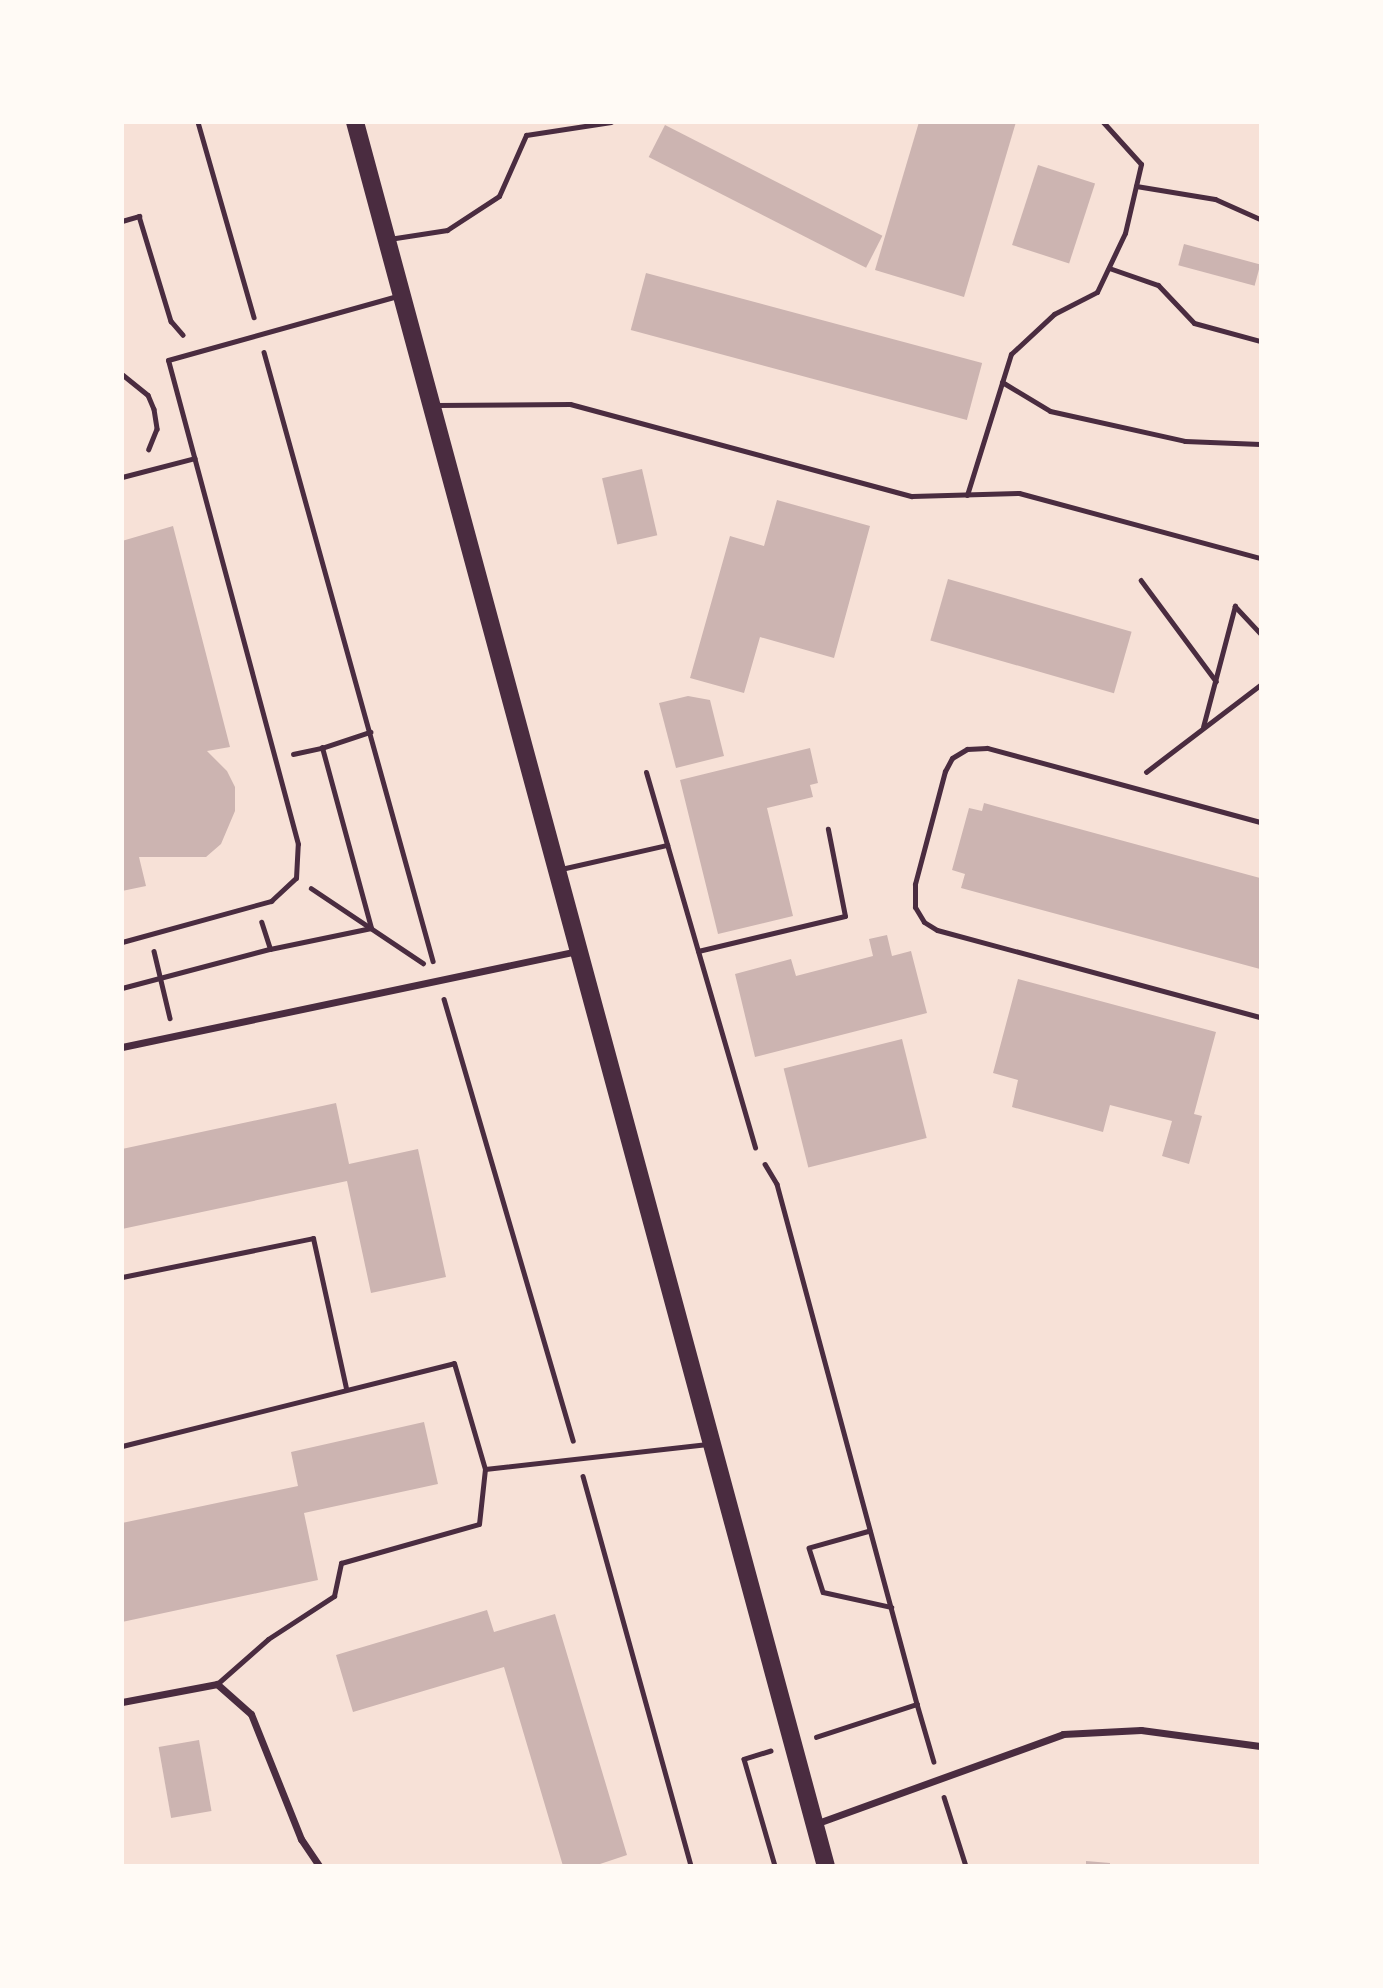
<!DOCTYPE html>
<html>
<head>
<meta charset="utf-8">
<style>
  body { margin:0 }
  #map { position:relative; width:1383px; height:1988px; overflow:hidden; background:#f7e1d7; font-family:"Fira Sans",sans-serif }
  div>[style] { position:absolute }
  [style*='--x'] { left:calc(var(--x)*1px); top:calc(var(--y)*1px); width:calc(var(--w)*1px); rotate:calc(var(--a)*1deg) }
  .building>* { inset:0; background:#ccb4b1; transform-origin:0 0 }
  .path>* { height:4.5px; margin:-2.25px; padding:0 2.25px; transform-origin:2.25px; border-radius:2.25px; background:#4a2c40 }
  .service>* { height:5px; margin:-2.5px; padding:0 2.5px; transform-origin:2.5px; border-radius:2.5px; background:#4a2c40 }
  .minor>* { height:7px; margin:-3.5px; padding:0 3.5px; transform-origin:3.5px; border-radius:3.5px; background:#4a2c40 }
  .primary>* { height:18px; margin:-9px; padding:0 9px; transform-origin:9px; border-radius:9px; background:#4a2c40 }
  span { translate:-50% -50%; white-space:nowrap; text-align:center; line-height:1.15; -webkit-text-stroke:5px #fffaf5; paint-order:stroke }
  .frame { position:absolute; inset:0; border:124px solid #fffaf5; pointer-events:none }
</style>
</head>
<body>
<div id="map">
  <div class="building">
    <i style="clip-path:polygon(919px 122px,1016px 122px,964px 297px,875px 270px)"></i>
    <i style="left:665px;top:125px;width:244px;height:36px;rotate:27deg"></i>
    <i style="left:1038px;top:165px;width:60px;height:84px;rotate:18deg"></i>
    <i style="left:1184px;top:244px;width:79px;height:22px;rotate:15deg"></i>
    <i style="left:646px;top:273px;width:348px;height:59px;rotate:15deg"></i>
    <i style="left:642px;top:469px;width:68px;height:41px;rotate:77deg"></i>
    <i style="clip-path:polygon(777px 500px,870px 526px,834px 658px,760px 637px,744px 693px,690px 678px,730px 536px,764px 546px)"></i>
    <i style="clip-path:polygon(173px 526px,230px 747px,207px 751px,227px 771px,235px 787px,235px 811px,221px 844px,206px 857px,139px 857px,146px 886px,122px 891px,122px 541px)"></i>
    <i style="left:948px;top:579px;width:191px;height:64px;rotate:16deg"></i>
    <i style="clip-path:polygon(688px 696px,710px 700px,724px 756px,676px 768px,659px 703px)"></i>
    <i style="clip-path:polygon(810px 748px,818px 783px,810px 785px,813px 797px,767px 808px,793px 916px,718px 934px,680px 780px)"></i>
    <i style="clip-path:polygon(984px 803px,1260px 878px,1260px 969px,961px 888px,965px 874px,952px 870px,969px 808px,982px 811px)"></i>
    <i style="clip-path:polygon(887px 935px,892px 956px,911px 951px,927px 1013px,755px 1057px,735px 974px,791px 959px,796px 976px,873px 956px,869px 939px)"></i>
    <i style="clip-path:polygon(1018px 979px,1216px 1032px,1194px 1114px,1202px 1116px,1189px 1164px,1162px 1156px,1172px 1121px,1110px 1105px,1103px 1132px,1012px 1107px,1018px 1080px,993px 1073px)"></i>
    <i style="left:902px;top:1039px;width:102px;height:122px;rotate:76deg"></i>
    <i style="clip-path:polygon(336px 1103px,349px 1164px,418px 1149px,446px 1277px,371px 1293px,347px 1181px,122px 1229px,122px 1149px)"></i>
    <i style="clip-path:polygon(424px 1422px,438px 1484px,304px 1513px,318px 1580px,122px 1622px,122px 1523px,298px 1486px,291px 1452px)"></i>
    <i style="clip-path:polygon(487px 1610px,494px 1632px,555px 1614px,627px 1855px,594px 1866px,563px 1866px,504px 1667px,353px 1712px,336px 1655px)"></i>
    <i style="left:199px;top:1740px;width:72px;height:41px;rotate:80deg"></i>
    <i style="clip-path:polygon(1086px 1861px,1110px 1863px,1110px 1866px,1086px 1866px)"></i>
  </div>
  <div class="path">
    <i style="--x:198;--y:122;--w:203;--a:74"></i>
    <i style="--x:122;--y:221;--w:18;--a:-16"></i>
    <i style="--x:139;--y:216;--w:110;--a:73.1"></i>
    <i style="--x:171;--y:321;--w:18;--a:49"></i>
    <i style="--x:264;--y:352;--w:632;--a:74.49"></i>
    <i style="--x:122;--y:374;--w:33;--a:39"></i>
    <i style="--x:148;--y:395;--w:15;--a:67"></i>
    <i style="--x:154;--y:409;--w:20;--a:81"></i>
    <i style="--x:157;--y:429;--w:22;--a:112"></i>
    <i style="--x:1141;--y:580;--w:126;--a:53.4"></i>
    <i style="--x:1203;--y:727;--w:125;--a:-75.2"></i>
    <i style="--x:1235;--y:606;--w:37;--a:47"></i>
    <i style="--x:293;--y:754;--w:30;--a:-12"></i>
    <i style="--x:1146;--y:772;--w:143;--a:-37.3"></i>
    <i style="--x:311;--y:888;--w:135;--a:33.8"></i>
    <i style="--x:270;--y:949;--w:103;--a:-11.7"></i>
    <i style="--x:371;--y:928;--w:187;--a:-105.2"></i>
    <i style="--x:322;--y:748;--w:51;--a:-18.4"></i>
    <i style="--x:154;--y:951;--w:69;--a:76.6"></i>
    <i style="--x:122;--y:988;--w:153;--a:-14.8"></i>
    <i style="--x:270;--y:949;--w:28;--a:-108"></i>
    <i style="--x:444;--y:999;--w:460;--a:73.7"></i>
    <i style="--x:765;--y:1164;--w:23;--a:59"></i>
    <i style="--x:777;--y:1184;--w:539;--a:74.93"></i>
    <i style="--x:583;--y:1476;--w:405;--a:74.5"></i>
    <i style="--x:870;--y:1531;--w:63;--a:164.4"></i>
    <i style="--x:809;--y:1548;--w:46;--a:72.3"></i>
    <i style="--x:823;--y:1592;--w:70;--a:12.4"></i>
    <i style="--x:816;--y:1737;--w:106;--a:-18.1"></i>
    <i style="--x:917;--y:1704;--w:60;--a:73.7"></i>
    <i style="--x:771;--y:1751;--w:28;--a:163"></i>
    <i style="--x:744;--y:1759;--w:111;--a:73.8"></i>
    <i style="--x:944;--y:1797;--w:72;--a:72.3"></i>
  </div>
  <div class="service">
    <i style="--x:1136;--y:186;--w:80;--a:9.3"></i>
    <i style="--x:1215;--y:199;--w:49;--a:24"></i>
    <i style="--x:389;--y:239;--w:59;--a:-8.8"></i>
    <i style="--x:447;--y:230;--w:62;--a:-33.2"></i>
    <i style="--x:499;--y:196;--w:67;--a:-66.1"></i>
    <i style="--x:526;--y:135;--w:86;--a:-8.7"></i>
    <i style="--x:1109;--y:268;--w:52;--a:19.1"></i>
    <i style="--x:1158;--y:285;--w:52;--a:46.5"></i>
    <i style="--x:1194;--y:323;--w:68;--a:15.3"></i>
    <i style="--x:1002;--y:382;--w:56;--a:31.1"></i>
    <i style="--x:1050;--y:411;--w:138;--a:12.5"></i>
    <i style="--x:1185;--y:441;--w:75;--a:2.3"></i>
    <i style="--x:436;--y:405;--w:134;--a:-0.4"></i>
    <i style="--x:570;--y:404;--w:354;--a:15.1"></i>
    <i style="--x:912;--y:496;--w:107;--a:-1.6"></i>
    <i style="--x:1019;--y:493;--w:250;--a:15.1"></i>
    <i style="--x:122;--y:477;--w:75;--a:-14.6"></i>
    <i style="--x:967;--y:495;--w:148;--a:-72.7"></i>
    <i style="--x:1011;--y:354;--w:59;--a:-42.9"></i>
    <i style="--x:1054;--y:314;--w:48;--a:-27.1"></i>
    <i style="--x:1097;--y:292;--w:65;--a:-64.6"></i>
    <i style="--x:1125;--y:233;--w:71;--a:-76.9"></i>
    <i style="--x:1141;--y:164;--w:57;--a:-132.1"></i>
    <i style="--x:646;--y:772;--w:391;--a:73.8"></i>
    <i style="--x:1260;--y:822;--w:283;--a:-164.8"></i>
    <i style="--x:987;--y:748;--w:20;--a:177"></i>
    <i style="--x:967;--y:749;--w:17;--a:149"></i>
    <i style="--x:952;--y:758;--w:15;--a:118"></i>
    <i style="--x:945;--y:771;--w:117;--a:104.9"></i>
    <i style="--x:915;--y:884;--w:23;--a:90"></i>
    <i style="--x:915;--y:907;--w:17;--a:59"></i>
    <i style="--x:924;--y:922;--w:15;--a:32"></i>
    <i style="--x:937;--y:930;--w:335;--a:15.1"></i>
    <i style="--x:561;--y:869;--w:109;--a:-12.8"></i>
    <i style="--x:122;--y:942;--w:155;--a:-15.4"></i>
    <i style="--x:271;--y:901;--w:34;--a:-43"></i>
    <i style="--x:296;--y:878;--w:34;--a:-87"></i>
    <i style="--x:298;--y:844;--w:501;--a:-105.03"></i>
    <i style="--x:168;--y:360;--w:238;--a:-15.6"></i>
    <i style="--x:698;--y:951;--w:151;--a:-13.4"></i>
    <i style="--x:845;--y:916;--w:89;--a:-101.1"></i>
    <i style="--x:122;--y:1277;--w:195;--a:-11.5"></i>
    <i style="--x:313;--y:1238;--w:154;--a:77.6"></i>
    <i style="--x:122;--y:1446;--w:342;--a:-14"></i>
    <i style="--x:454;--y:1363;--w:110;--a:73.7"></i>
    <i style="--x:217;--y:1684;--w:68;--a:-41.4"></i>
    <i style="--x:268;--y:1639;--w:79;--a:-33.1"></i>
    <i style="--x:334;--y:1596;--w:34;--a:-78"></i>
    <i style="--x:341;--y:1563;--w:143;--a:-15.8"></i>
    <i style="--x:479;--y:1524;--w:55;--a:-83.8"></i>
    <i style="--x:485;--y:1469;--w:224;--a:-6.4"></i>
  </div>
  <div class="minor">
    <i style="--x:122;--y:1047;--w:465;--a:-11.9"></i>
    <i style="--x:122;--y:1702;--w:97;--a:-10.7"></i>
    <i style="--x:217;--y:1684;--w:45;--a:41.4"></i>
    <i style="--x:251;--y:1714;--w:135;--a:68.2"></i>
    <i style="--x:301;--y:1839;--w:32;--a:56"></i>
    <i style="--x:815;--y:1824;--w:264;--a:-19.9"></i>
    <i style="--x:1063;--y:1734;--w:78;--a:-2.9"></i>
    <i style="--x:1141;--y:1730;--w:120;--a:7.7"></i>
  </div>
  <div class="primary">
    <i style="--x:355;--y:122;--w:1806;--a:74.89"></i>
  </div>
  <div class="frame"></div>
</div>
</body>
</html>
